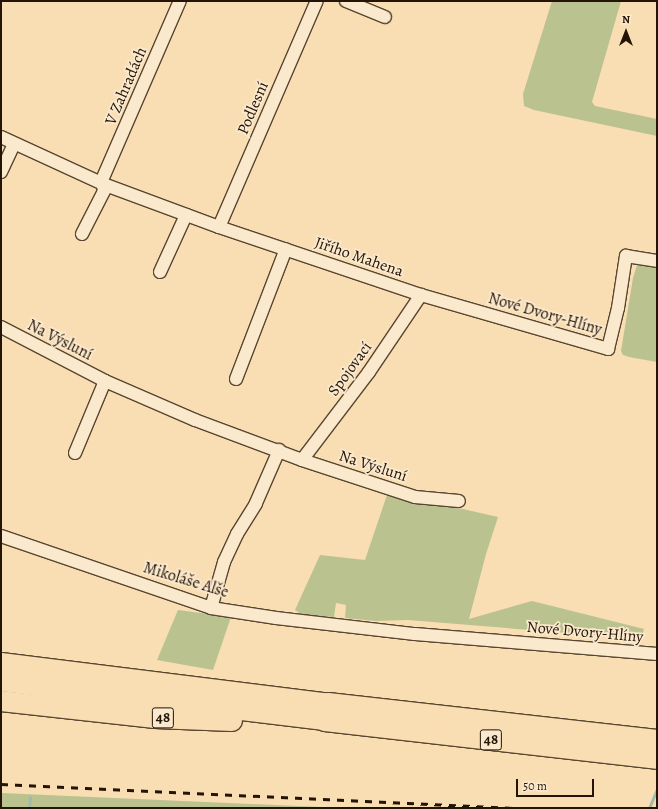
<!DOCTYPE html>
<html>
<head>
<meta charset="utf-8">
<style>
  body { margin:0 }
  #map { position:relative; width:658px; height:809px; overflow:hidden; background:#f9ddb3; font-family:Alegreya,serif }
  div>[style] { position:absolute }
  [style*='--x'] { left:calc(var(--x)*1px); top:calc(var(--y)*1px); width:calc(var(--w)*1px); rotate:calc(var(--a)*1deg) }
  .green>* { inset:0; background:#bac28f }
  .stream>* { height:3px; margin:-1.5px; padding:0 1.5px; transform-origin:1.5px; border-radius:1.5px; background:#9ebca9 }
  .roads { filter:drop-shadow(1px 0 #584630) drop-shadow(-1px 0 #584630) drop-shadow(0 1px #584630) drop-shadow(0 -1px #584630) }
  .minor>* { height:12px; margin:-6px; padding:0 6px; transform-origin:6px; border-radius:6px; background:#fbe9ce }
  .trunk>* { height:20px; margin:-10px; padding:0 10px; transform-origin:10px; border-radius:10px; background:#f9ddb3 }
  .motorway>* { height:22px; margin:-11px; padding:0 11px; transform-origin:11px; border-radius:11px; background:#f9ddb3 }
  .rail>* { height:3px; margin-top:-1.5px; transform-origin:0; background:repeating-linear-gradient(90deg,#231405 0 7px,transparent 0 14px) }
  span { translate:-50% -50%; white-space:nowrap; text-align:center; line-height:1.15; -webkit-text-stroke:3.5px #fbe9ce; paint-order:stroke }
  .shield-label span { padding:1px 3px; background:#fbe9ce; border:1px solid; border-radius:3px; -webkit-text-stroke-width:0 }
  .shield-label { font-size:15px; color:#231405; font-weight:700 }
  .street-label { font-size:16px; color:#231405 }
  .frame { position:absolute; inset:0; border:2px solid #231405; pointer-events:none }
  .north { position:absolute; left:606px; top:12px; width:40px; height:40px; -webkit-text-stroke:3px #fbe9ce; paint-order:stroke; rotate:0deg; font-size:11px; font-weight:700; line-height:16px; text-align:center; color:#231405 }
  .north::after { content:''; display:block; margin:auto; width:14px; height:18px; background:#231405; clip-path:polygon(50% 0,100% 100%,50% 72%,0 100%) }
  .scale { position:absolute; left:516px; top:779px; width:78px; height:18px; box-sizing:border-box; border:2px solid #231405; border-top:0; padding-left:5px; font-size:12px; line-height:14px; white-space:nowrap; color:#231405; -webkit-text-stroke:3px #fbe9ce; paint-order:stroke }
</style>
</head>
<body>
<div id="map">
  <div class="green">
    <i style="clip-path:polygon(552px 1px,621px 1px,592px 102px,595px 106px,657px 119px,657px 136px,534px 110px,524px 106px,523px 94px)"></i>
    <i style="clip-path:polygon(642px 264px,657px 266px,657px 362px,629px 357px,623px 355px,621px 351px,633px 278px,637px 265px)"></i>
    <i style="clip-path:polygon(388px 492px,498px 517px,486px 554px,469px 619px,532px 601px,644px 629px,642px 636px,616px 637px,408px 620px,376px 621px,345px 618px,346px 605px,336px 603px,334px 617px,303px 615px,295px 610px,320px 555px,365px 560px)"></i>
    <i style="clip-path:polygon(178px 610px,231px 617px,213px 670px,157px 660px)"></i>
    <i style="clip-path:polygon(1px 793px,298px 806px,348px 808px,1px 808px)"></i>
  </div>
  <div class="stream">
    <i style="--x:29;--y:808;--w:11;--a:-85"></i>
    <i style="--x:649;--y:808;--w:21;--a:-67"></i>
  </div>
  <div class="roads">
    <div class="minor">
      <i style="--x:346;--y:1;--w:42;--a:22.3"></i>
      <i style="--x:1;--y:137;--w:112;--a:24.7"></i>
      <i style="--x:103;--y:184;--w:124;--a:20.3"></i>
      <i style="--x:219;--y:227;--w:213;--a:18.6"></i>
      <i style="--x:421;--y:295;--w:195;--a:16.1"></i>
      <i style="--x:608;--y:349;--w:42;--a:-76.3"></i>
      <i style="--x:618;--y:308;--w:53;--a:-81.3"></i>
      <i style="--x:626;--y:256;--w:31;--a:9"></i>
      <i style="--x:1;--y:172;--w:31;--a:-65"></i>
      <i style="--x:219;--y:227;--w:246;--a:-66.6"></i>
      <i style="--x:82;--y:234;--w:48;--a:-62.9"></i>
      <i style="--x:104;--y:191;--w:11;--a:-100"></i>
      <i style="--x:102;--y:180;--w:195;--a:-66.5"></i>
      <i style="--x:160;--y:272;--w:63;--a:-65.5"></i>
      <i style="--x:1;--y:327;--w:117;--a:27.4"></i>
      <i style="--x:105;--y:381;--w:98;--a:23.4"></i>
      <i style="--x:195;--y:420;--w:114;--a:20.5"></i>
      <i style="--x:302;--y:460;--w:119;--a:18.1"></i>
      <i style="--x:415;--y:497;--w:44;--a:5.2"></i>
      <i style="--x:236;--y:379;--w:139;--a:-69"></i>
      <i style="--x:75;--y:453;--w:78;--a:-67.4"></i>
      <i style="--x:302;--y:460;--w:111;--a:-52.7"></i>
      <i style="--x:369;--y:372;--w:93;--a:-56"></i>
      <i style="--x:1;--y:536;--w:222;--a:18.9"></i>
      <i style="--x:211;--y:608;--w:66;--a:8.7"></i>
      <i style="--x:276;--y:618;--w:140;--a:6.6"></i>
      <i style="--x:415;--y:634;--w:243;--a:4.7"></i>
      <i style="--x:211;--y:608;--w:48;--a:-74.2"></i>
      <i style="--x:224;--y:562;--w:31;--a:-65"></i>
      <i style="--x:237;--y:534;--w:36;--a:-58"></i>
      <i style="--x:256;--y:503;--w:58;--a:-66.5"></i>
    </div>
    <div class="trunk">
      <i style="--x:1;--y:663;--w:330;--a:7.1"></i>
      <i style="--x:1;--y:681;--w:326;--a:6.9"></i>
      <i style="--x:1;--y:701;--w:155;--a:6.3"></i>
      <i style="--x:155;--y:718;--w:77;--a:2.2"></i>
    </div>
    <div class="motorway">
      <i style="--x:328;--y:704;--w:331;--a:6.4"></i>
      <i style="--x:325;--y:720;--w:334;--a:6.5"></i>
    </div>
  </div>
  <div class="rail">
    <i style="--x:1;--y:784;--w:513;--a:2.68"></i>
  </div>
  <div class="shield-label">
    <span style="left:163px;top:718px">48</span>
    <span style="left:491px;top:740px">48</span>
  </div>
  <div class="street-label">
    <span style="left:126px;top:86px;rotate:-67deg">V Zahradách</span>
    <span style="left:253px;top:108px;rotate:-67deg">Podlesní</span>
    <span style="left:359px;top:257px;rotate:19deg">Jiřího Mahena</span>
    <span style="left:545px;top:314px;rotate:16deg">Nové Dvory-Hlíny</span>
    <span style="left:60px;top:340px;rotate:27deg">Na Výsluní</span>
    <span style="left:350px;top:369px;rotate:-54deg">Spojovací</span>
    <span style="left:373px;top:466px;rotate:18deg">Na Výsluní</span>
    <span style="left:186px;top:580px;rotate:17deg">Mikoláše Alše</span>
    <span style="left:585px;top:632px;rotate:5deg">Nové Dvory-Hlíny</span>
  </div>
  <div class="frame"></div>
  <div class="north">N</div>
  <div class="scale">50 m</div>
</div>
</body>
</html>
